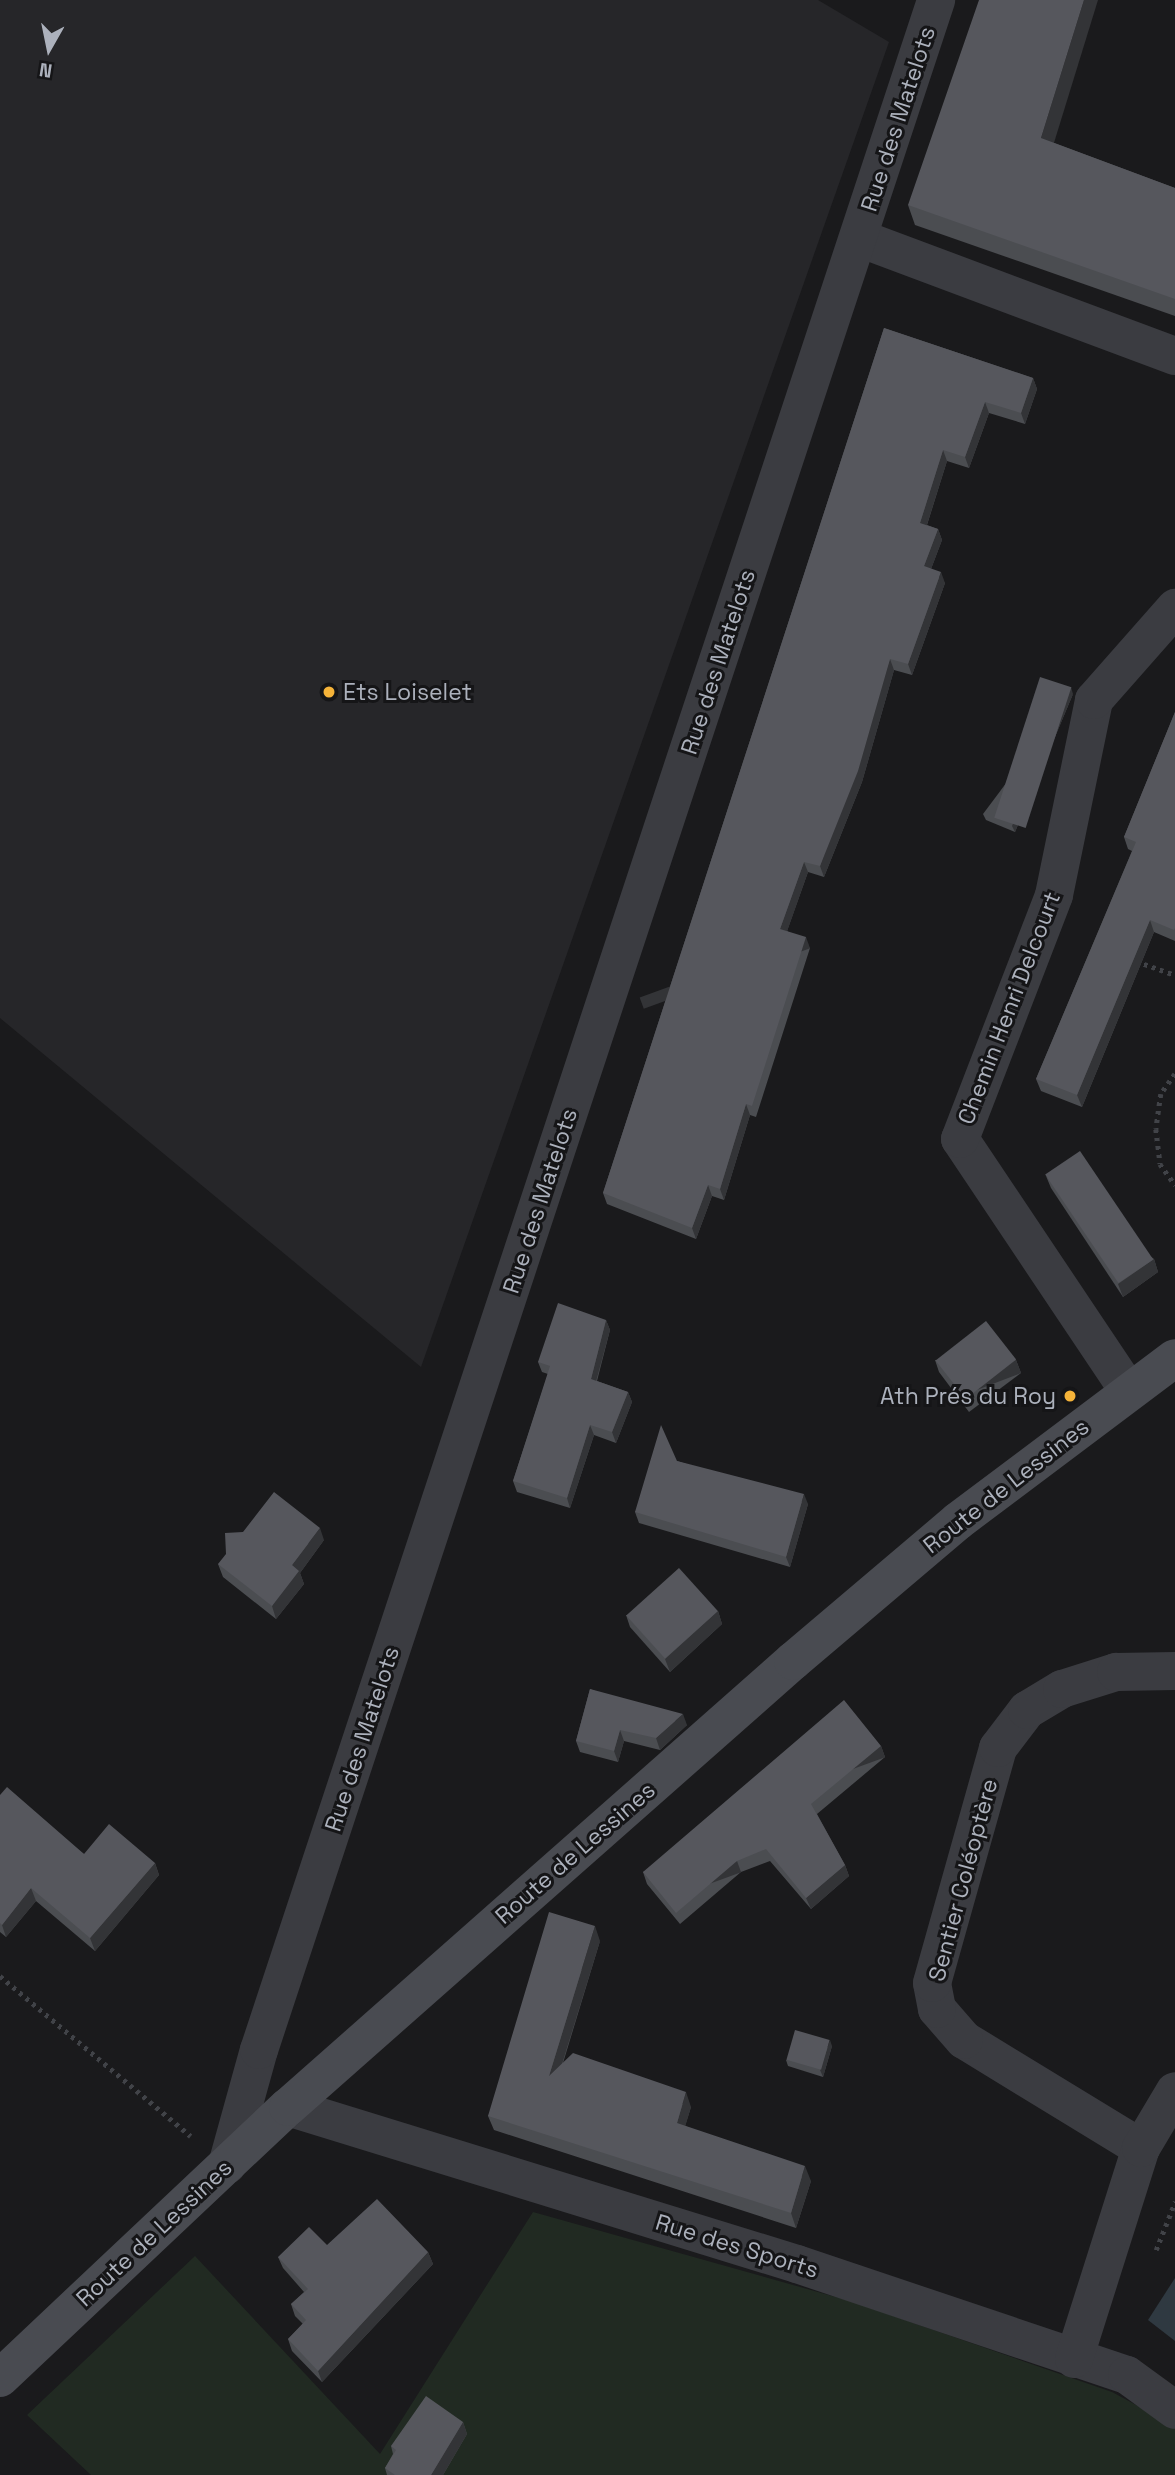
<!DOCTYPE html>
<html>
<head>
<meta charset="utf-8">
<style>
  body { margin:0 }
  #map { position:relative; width:1175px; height:2475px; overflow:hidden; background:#1a1a1c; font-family:"Space Grotesk",sans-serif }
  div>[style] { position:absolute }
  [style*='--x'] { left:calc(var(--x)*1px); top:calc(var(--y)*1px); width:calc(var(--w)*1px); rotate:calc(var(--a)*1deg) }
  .built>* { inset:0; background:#262629 }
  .green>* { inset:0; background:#212a22 }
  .water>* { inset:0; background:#2f3941 }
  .path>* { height:4.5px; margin-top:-2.25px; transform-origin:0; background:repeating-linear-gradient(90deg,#414348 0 3.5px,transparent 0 8.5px) }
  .minor>* { height:38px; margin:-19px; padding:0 19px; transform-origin:19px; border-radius:19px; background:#3b3c41 }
  .tertiary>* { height:38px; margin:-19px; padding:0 19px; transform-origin:19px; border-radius:19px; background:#3b3c41 }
  .secondary>* { height:38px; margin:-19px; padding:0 19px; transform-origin:19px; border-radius:19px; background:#494b51 }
  .wall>* { inset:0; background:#4b4d51 }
  .shaded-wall>* { inset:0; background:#333437; transform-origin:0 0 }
  .building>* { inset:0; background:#56575d; transform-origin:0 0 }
  .dots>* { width:19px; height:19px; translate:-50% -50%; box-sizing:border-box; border:4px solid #151517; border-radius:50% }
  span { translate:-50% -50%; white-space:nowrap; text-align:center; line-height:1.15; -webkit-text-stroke:6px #151517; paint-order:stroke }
  .street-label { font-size:23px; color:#acb1bc }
  .poi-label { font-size:23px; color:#acb1bc }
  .left { translate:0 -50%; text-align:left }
  .right { translate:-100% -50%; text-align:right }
  .north { position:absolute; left:14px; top:14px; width:70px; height:70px; -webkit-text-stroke:5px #151517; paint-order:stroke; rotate:189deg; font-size:19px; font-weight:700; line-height:28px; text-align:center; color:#acb1bc }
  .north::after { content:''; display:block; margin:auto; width:24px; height:32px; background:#acb1bc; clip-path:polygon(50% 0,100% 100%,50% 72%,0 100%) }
</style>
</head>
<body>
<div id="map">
  <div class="built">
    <i style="clip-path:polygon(0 0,818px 0,889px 42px,421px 1367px,0 1018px)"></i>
  </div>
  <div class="green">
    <i style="clip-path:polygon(533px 2212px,850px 2301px,1112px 2392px,1175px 2426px,1175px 2475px,91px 2475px,27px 2415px,195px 2256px,380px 2454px)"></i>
  </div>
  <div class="water">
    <i style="clip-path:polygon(1175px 2278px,1175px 2341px,1148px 2320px)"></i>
  </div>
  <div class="path">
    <i style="--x:1136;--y:961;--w:41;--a:19.7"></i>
    <i style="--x:1175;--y:1074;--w:24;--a:125"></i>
    <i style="--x:1161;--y:1094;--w:35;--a:98"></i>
    <i style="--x:1156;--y:1129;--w:35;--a:83"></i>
    <i style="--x:1160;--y:1164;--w:26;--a:54"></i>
    <i style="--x:0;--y:1976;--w:249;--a:40"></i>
    <i style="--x:1156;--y:2250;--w:52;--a:-68.4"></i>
  </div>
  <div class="minor">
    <i style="--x:859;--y:238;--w:337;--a:20.5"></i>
    <i style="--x:1128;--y:1390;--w:302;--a:-123.8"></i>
    <i style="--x:960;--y:1139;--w:261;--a:-68.9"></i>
    <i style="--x:1054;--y:895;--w:199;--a:-78.4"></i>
    <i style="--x:1094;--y:700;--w:123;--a:-48.6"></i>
    <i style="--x:288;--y:2107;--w:533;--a:17.14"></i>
    <i style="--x:797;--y:2264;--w:348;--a:18.6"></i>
    <i style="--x:1127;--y:2375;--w:59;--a:36.1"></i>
    <i style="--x:1141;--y:2148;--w:207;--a:-148.6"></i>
    <i style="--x:964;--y:2040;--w:41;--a:-131.1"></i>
    <i style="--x:937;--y:2009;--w:26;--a:-101"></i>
    <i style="--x:932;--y:1983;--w:244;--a:-74.3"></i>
    <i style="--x:998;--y:1748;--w:48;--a:-52.7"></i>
    <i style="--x:1027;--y:1710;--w:41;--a:-31"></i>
    <i style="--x:1062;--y:1689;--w:57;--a:-17.5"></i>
    <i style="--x:1116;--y:1672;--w:59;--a:-1"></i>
    <i style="--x:1074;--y:2359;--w:221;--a:-72.4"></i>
    <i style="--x:1141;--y:2148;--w:66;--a:-59.2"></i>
  </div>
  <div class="tertiary">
    <i style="--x:227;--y:2165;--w:119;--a:-74.5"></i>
    <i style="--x:259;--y:2050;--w:2159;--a:-71.72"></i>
  </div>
  <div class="secondary">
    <i style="--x:0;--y:2378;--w:395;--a:-43.3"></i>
    <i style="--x:288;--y:2107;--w:674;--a:-41.45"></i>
    <i style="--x:793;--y:1661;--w:216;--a:-40.3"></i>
    <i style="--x:958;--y:1521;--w:271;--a:-36.9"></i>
  </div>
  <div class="wall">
    <i style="clip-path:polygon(1054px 143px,1175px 188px,1175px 316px,915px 225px,908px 205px)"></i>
    <i style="clip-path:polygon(884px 328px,1033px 378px,1037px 389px,1025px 424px,989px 413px,969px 468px,947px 461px,927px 525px,938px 529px,942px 540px,931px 569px,945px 583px,912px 675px,894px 670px,862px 782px,824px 877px,808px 872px,787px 931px,810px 948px,756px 1117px,750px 1115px,724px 1200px,712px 1196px,696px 1239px,607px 1204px,603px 1193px)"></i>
    <i style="clip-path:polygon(1073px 694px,1015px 832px,986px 820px,983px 814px)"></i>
    <i style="clip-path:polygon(1175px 712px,1175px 941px,1154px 932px,1082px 1107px,1041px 1091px,1036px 1079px,1132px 851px,1128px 849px,1124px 837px)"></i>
    <i style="clip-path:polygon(1046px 1176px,1154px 1259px,1158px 1272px,1123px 1297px,1051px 1188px)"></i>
    <i style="clip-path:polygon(606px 1320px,610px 1330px,597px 1381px,628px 1392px,632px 1402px,616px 1443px,594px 1435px,570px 1508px,517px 1492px,513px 1481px,548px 1374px,542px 1372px,538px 1362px)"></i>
    <i style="clip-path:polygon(935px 1360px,1016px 1360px,1021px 1373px,969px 1412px,939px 1372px)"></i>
    <i style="clip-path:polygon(677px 1461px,808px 1504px,790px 1567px,639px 1523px,635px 1512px)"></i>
    <i style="clip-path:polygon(324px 1540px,300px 1573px,304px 1584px,276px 1619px,223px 1577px,218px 1564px)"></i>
    <i style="clip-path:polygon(718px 1611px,722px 1624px,670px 1672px,630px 1627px,626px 1615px)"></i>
    <i style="clip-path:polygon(590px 1689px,687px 1725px,660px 1750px,624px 1741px,618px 1762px,580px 1752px,576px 1741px)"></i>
    <i style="clip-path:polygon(881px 1746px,885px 1757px,817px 1814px,845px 1865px,849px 1876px,811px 1909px,770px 1861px,741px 1872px,680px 1924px,647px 1884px,643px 1872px)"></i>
    <i style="clip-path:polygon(0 1795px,84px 1854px,155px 1863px,159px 1875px,95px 1951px,36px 1901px,6px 1937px,0 1932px)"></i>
    <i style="clip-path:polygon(600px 1941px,563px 2063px,691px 2107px,685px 2126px,811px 2181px,796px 2228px,494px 2130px,488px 2116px)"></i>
    <i style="clip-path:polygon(832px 2046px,823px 2077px,788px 2066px,786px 2060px)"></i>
    <i style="clip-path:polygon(327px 2245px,428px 2252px,433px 2264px,322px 2382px,292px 2351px,288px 2339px,303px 2324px,295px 2316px,291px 2304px,304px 2292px,283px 2268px,278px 2257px)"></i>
    <i style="clip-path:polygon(463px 2422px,467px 2434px,443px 2475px,387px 2475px,385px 2468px,393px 2454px,391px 2446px)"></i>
  </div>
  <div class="shaded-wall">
    <i style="clip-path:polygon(1084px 0,1098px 0,1049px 159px,1041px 138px)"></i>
    <i style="clip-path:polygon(1033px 378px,1037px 389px,1025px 424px,1021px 413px)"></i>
    <i style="clip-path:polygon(985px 402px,989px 413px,969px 468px,965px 457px)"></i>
    <i style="clip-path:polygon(943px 450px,947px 461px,924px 534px,920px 523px)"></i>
    <i style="clip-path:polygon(938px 529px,942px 540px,928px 577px,924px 566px)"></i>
    <i style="clip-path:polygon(941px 572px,945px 583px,912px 675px,908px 664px)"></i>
    <i style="clip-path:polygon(890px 659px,894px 670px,862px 782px,824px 877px,820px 866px)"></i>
    <i style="clip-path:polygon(1071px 687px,1073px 694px,1015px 832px,1012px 826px)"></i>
    <i style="clip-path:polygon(804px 862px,808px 872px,784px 940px,780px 929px)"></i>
    <i style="clip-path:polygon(1150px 920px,1154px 932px,1082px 1107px,1077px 1095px)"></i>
    <i style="left:806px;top:937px;width:12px;height:177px;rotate:70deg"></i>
    <i style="clip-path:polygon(746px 1104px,750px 1115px,724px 1200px,720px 1189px)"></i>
    <i style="clip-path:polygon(708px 1185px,712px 1196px,696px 1239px,692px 1228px)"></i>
    <i style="clip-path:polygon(1154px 1259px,1158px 1272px,1123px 1297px,1118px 1284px)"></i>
    <i style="clip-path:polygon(606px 1320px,610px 1330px,594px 1389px,591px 1379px)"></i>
    <i style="left:1016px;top:1360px;width:14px;height:65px;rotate:69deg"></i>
    <i style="clip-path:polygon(628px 1392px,632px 1402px,616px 1443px,612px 1432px)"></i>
    <i style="clip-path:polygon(590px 1425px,594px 1435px,570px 1508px,567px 1498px)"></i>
    <i style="clip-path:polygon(804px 1494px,808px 1504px,790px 1567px,786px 1557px)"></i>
    <i style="clip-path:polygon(320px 1528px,324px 1540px,300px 1573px,304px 1584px,276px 1619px,272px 1606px,292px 1565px)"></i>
    <i style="clip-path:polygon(718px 1611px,722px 1624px,670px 1672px,665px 1659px)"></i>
    <i style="clip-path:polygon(683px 1714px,687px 1725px,660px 1750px,656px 1738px)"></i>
    <i style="clip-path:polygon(620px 1730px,624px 1741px,618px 1762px,614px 1751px)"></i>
    <i style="left:881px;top:1746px;width:12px;height:91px;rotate:70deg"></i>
    <i style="left:737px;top:1861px;width:12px;height:80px;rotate:70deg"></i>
    <i style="clip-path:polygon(155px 1863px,159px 1875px,95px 1951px,90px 1938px)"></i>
    <i style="clip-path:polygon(845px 1865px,849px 1876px,811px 1909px,806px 1898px)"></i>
    <i style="clip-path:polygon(31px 1888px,36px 1901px,6px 1937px,2px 1925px)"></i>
    <i style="clip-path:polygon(595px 1926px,600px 1941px,554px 2090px,549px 2076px)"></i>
    <i style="clip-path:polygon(830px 2040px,832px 2046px,823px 2077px,820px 2070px)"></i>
    <i style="clip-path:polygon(686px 2092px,691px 2107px,682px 2137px,677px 2123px)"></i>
    <i style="clip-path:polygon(805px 2166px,811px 2181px,796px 2228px,791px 2213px)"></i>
    <i style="clip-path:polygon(428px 2252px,433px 2264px,322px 2382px,318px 2371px)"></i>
    <i style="clip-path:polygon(463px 2422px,467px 2434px,443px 2475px,431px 2475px)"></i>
  </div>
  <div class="building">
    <i style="clip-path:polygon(979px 0,1084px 0,1041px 138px,1175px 188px,1175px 299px,908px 205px)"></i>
    <i style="clip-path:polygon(884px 328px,1033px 378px,1021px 413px,985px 402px,965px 457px,943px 450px,920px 523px,938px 529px,924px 566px,941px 572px,908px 664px,890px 659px,858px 771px,820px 866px,804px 862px,780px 929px,806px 937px,752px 1106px,746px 1104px,720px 1189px,708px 1185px,692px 1228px,603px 1193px)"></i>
    <i style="left:1040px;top:677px;width:33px;height:148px;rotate:18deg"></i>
    <i style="clip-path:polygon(1175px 712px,1175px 928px,1174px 930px,1150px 920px,1077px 1095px,1036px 1079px,1136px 842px,1124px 837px)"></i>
    <i style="left:1080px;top:1151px;width:131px;height:42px;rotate:56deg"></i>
    <i style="clip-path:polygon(558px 1303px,606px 1320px,591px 1379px,628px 1392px,612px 1432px,590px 1425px,567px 1498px,513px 1481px,550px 1366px,538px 1362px)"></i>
    <i style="left:986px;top:1321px;width:49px;height:64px;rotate:52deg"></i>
    <i style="clip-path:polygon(661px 1425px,677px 1461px,804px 1494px,786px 1557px,635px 1512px)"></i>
    <i style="clip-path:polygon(274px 1492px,320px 1528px,292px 1565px,299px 1571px,272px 1606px,218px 1564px,226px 1554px,225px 1533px,243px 1532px)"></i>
    <i style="left:679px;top:1568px;width:58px;height:71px;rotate:48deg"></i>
    <i style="clip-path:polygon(590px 1689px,683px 1714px,656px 1738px,620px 1730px,614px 1751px,576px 1741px)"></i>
    <i style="clip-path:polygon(844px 1700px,881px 1746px,811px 1804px,845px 1865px,806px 1898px,766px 1849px,737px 1861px,676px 1913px,643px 1872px)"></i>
    <i style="clip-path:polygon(7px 1787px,84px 1854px,109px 1824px,155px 1863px,90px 1938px,31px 1888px,2px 1925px,0 1923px,0 1795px)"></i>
    <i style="clip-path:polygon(549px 1912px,595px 1926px,549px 2076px,573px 2053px,686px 2092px,677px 2123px,805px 2166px,791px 2213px,488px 2116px)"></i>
    <i style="left:795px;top:2030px;width:36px;height:31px;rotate:16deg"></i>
    <i style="clip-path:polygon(377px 2199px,428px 2252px,318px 2371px,288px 2339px,306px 2320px,291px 2304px,308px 2289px,278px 2257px,309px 2227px,327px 2245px)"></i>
    <i style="clip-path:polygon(426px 2396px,463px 2422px,431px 2475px,395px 2475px,385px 2468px,396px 2450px,391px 2446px)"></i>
  </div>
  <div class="dots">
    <i style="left:329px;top:692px;background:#f5b339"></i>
    <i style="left:1070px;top:1396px;background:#f5b339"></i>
  </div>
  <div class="street-label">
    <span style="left:898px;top:119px;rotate:-72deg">Rue des Matelots</span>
    <span style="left:718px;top:662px;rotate:-72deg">Rue des Matelots</span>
    <span style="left:1009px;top:1008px;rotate:-69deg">Chemin Henri Delcourt</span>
    <span style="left:540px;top:1201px;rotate:-72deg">Rue des Matelots</span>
    <span style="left:1006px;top:1486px;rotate:-38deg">Route de Lessines</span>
    <span style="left:362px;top:1739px;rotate:-72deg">Rue des Matelots</span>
    <span style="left:575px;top:1853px;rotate:-41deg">Route de Lessines</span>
    <span style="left:963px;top:1880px;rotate:-75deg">Sentier Coléoptère</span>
    <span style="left:154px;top:2233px;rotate:-43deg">Route de Lessines</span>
    <span style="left:737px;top:2246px;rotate:17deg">Rue des Sports</span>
  </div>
  <div class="poi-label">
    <span class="left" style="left:343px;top:692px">Ets Loiselet</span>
    <span class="right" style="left:1056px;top:1396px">Ath Prés du Roy</span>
  </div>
  <div class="north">N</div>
</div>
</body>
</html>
